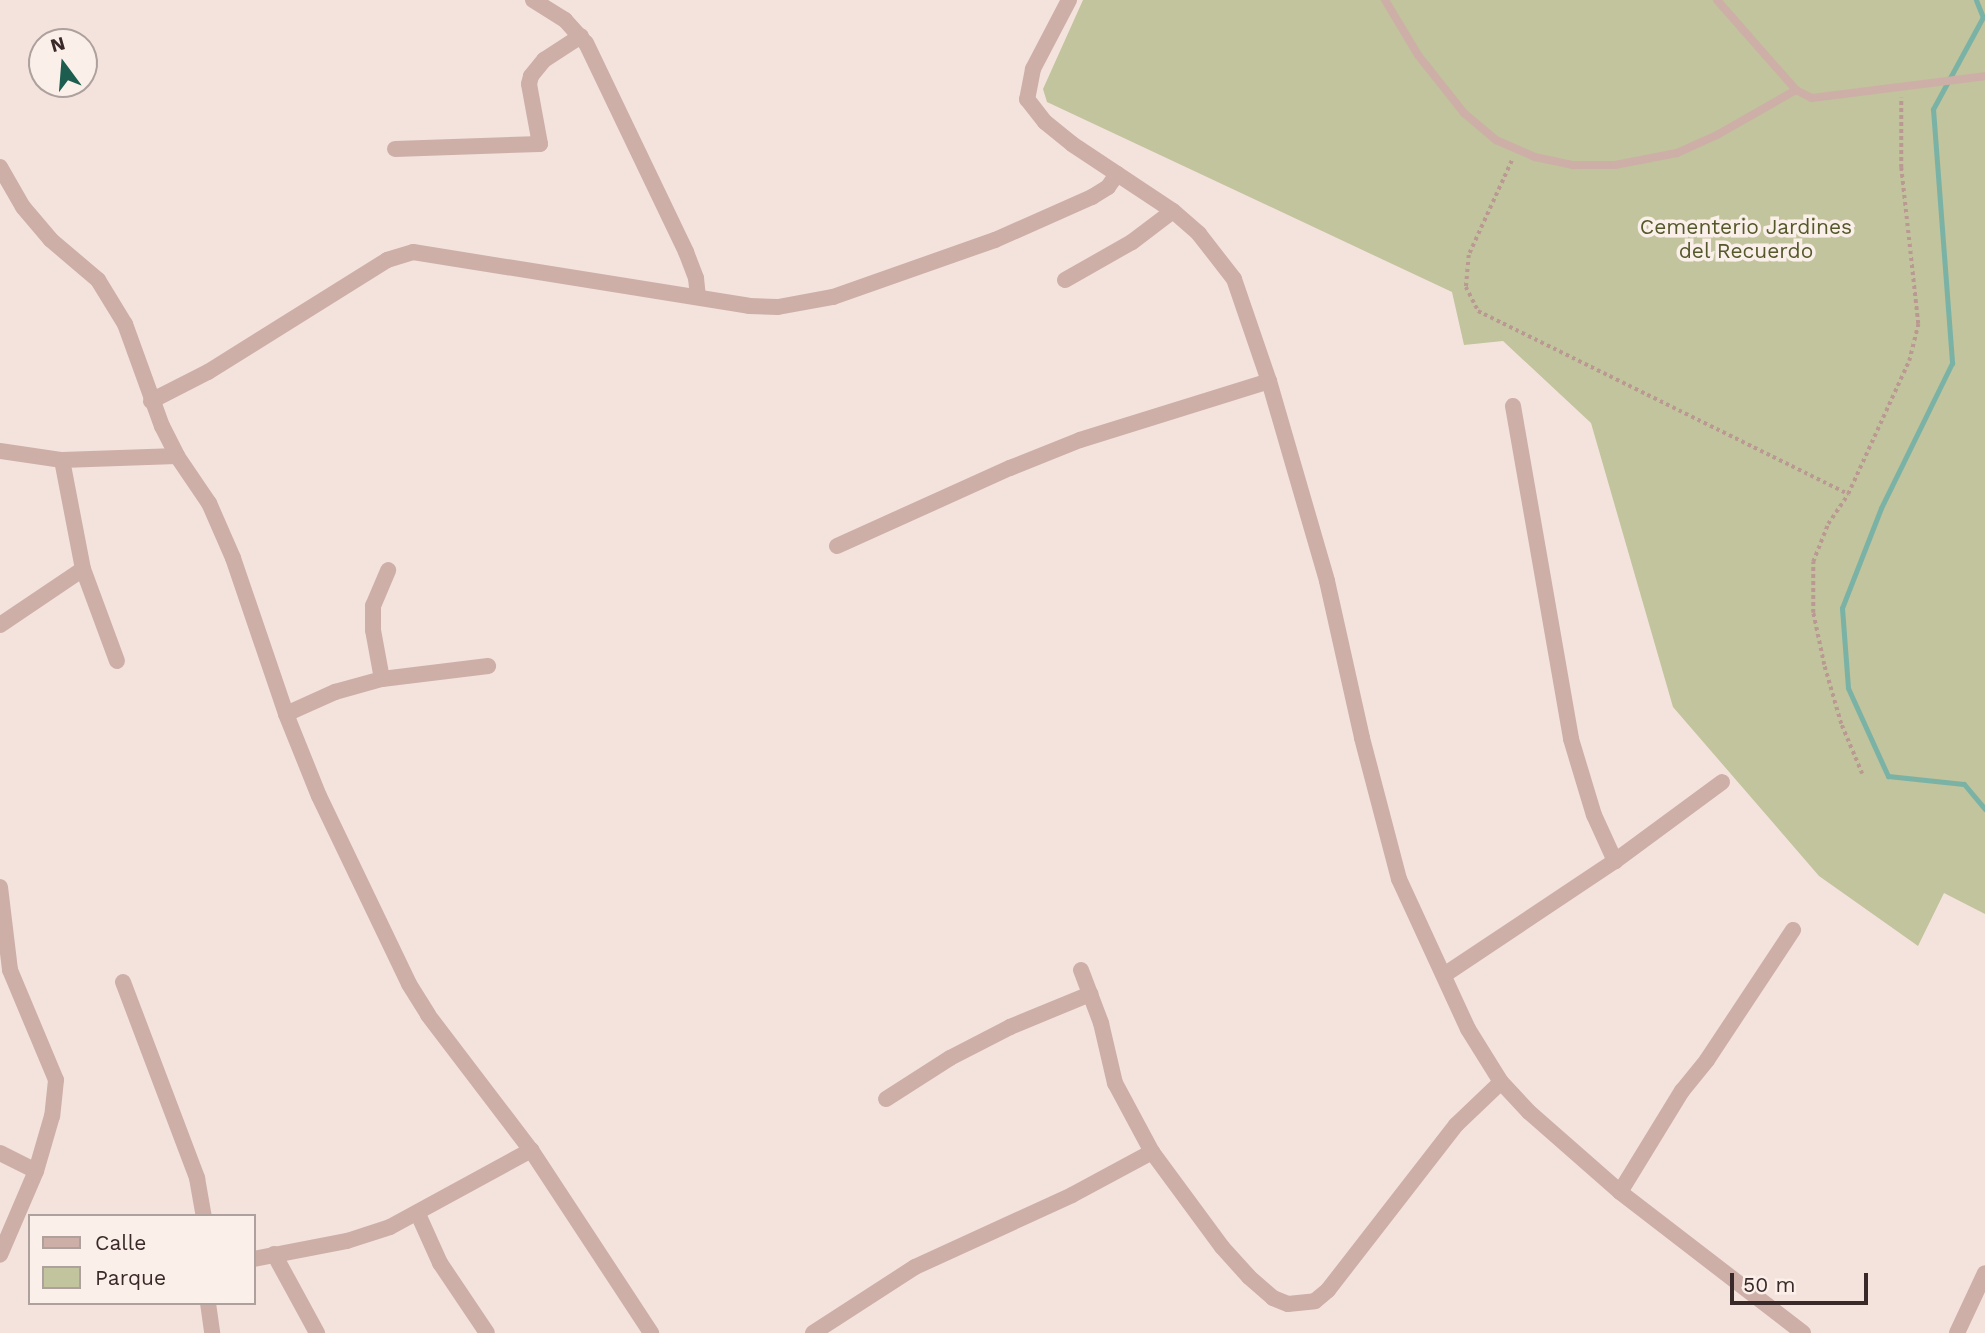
<!DOCTYPE html>
<html>
<head>
<meta charset="utf-8">
<style>
  body { margin:0 }
  #map { position:relative; width:1985px; height:1333px; overflow:hidden; background:#f4e3dd; font-family:"Work Sans",sans-serif }
  div>[style] { position:absolute }
  [style*='--x'] { left:calc(var(--x)*1px); top:calc(var(--y)*1px); width:calc(var(--w)*1px); rotate:calc(var(--a)*1deg) }
  .green>* { inset:0; background:#c1c49c }
  .stream>* { height:5px; margin:-2.5px; padding:0 2.5px; transform-origin:2.5px; border-radius:2.5px; background:#7bb2a6 }
  .path>* { height:3.5px; margin-top:-1.75px; transform-origin:0; background:repeating-linear-gradient(90deg,#b99992 0 3.5px,transparent 0 7px) }
  .service>* { height:8px; margin:-4px; padding:0 4px; transform-origin:4px; border-radius:4px; background:#cdafa8 }
  .minor>* { height:16px; margin:-8px; padding:0 8px; transform-origin:8px; border-radius:8px; background:#cdafa8 }
  span { translate:-50% -50%; white-space:nowrap; text-align:center; line-height:1.15; -webkit-text-stroke:7px #fbefea; paint-order:stroke }
  .park-label { font-size:21px; color:#54592b }
  .legend { position:absolute; left:28px; top:1214px; width:228px; height:91px; box-sizing:border-box; background:#fbefea; border:2px solid #ada09d; margin:0; padding:9px 12px; list-style:none; font-size:21px; color:#392a29 }
  .legend li { display:flex; align-items:center; gap:14px; height:35px }
  .legend b { width:35px; border:2px solid #ada09d }
  .north { position:absolute; left:28px; top:28px; width:70px; height:70px; box-sizing:border-box; background:#fbefea; border:2px solid #ada09d; border-radius:50%; rotate:344deg; font-size:19px; font-weight:700; line-height:28px; text-align:center; color:#392a29 }
  .north::after { content:''; display:block; margin:auto; width:24px; height:32px; background:#1c5d50; clip-path:polygon(50% 0,100% 100%,50% 72%,0 100%) }
  .scale { position:absolute; left:1730px; top:1273px; width:138px; height:32px; box-sizing:border-box; border:4px solid #392a29; border-top:0; padding-left:9px; font-size:21px; line-height:24px; white-space:nowrap; color:#392a29; -webkit-text-stroke:5px #fbefea; paint-order:stroke }
</style>
</head>
<body>
<div id="map">
  <div class="green">
    <i style="clip-path:polygon(1083px 0,1985px 0,1985px 914px,1944px 893px,1918px 946px,1819px 876px,1673px 707px,1591px 423px,1503px 341px,1464px 345px,1452px 292px,1047px 102px,1043px 89px)"></i>
  </div>
  <div class="stream">
    <i style="--x:1976;--y:0;--w:18;--a:68"></i>
    <i style="--x:1983;--y:17;--w:105;--a:118.5"></i>
    <i style="--x:1933;--y:109;--w:255;--a:85.7"></i>
    <i style="--x:1952;--y:363;--w:161;--a:116.1"></i>
    <i style="--x:1881;--y:508;--w:107;--a:111.3"></i>
    <i style="--x:1842;--y:608;--w:80;--a:85.7"></i>
    <i style="--x:1848;--y:688;--w:97;--a:65.6"></i>
    <i style="--x:1888;--y:776;--w:76;--a:6"></i>
    <i style="--x:1964;--y:784;--w:33;--a:50"></i>
  </div>
  <div class="path">
    <i style="--x:1512;--y:161;--w:103;--a:114.6"></i>
    <i style="--x:1469;--y:255;--w:32;--a:95"></i>
    <i style="--x:1466;--y:287;--w:27;--a:63"></i>
    <i style="--x:1478;--y:311;--w:413;--a:26.3"></i>
    <i style="--x:1862;--y:774;--w:54;--a:-112.8"></i>
    <i style="--x:1841;--y:724;--w:61;--a:-106.1"></i>
    <i style="--x:1824;--y:665;--w:53;--a:-101.9"></i>
    <i style="--x:1813;--y:613;--w:51;--a:-90"></i>
    <i style="--x:1813;--y:562;--w:41;--a:-68.5"></i>
    <i style="--x:1828;--y:524;--w:36;--a:-56"></i>
    <i style="--x:1848;--y:494;--w:146;--a:-65.4"></i>
    <i style="--x:1909;--y:361;--w:38;--a:-76"></i>
    <i style="--x:1918;--y:324;--w:157;--a:-96.2"></i>
    <i style="--x:1901;--y:168;--w:70;--a:-90"></i>
  </div>
  <div class="service">
    <i style="--x:1385;--y:0;--w:64;--a:59"></i>
    <i style="--x:1418;--y:55;--w:74;--a:51.6"></i>
    <i style="--x:1464;--y:113;--w:42;--a:40.2"></i>
    <i style="--x:1496;--y:140;--w:43;--a:23.6"></i>
    <i style="--x:1535;--y:157;--w:39;--a:12"></i>
    <i style="--x:1573;--y:165;--w:42;--a:0"></i>
    <i style="--x:1615;--y:165;--w:63;--a:-11"></i>
    <i style="--x:1677;--y:153;--w:44;--a:-24.2"></i>
    <i style="--x:1717;--y:135;--w:91;--a:-29.7"></i>
    <i style="--x:1717;--y:0;--w:120;--a:48.7"></i>
    <i style="--x:1796;--y:90;--w:18;--a:27"></i>
    <i style="--x:1812;--y:98;--w:174;--a:-7.2"></i>
  </div>
  <div class="minor">
    <i style="--x:533;--y:0;--w:38;--a:32"></i>
    <i style="--x:565;--y:20;--w:31;--a:48"></i>
    <i style="--x:586;--y:43;--w:232;--a:64.4"></i>
    <i style="--x:686;--y:252;--w:28;--a:69"></i>
    <i style="--x:696;--y:278;--w:19;--a:84"></i>
    <i style="--x:1069;--y:0;--w:78;--a:117.6"></i>
    <i style="--x:1033;--y:69;--w:31;--a:101"></i>
    <i style="--x:1027;--y:99;--w:29;--a:52"></i>
    <i style="--x:1045;--y:122;--w:35;--a:39"></i>
    <i style="--x:1072;--y:144;--w:121;--a:33.6"></i>
    <i style="--x:1173;--y:211;--w:35;--a:41"></i>
    <i style="--x:1199;--y:234;--w:57;--a:52.1"></i>
    <i style="--x:1234;--y:279;--w:108;--a:71.1"></i>
    <i style="--x:1269;--y:381;--w:208;--a:73.8"></i>
    <i style="--x:1327;--y:581;--w:161;--a:77.4"></i>
    <i style="--x:1362;--y:738;--w:146;--a:75.3"></i>
    <i style="--x:1399;--y:879;--w:165;--a:65.3"></i>
    <i style="--x:1468;--y:1029;--w:62;--a:58.1"></i>
    <i style="--x:1501;--y:1082;--w:41;--a:47"></i>
    <i style="--x:1529;--y:1112;--w:121;--a:41.3"></i>
    <i style="--x:1620;--y:1192;--w:231;--a:37.6"></i>
    <i style="--x:395;--y:149;--w:145;--a:-2"></i>
    <i style="--x:540;--y:144;--w:61;--a:-100.4"></i>
    <i style="--x:529;--y:84;--w:8;--a:-76"></i>
    <i style="--x:531;--y:76;--w:21;--a:-51"></i>
    <i style="--x:544;--y:60;--w:44;--a:-33"></i>
    <i style="--x:0;--y:167;--w:46;--a:60.1"></i>
    <i style="--x:23;--y:207;--w:43;--a:49.7"></i>
    <i style="--x:51;--y:240;--w:62;--a:40.4"></i>
    <i style="--x:98;--y:280;--w:52;--a:58.5"></i>
    <i style="--x:125;--y:324;--w:109;--a:70.1"></i>
    <i style="--x:162;--y:426;--w:34;--a:63"></i>
    <i style="--x:177;--y:456;--w:57;--a:55.8"></i>
    <i style="--x:209;--y:503;--w:60;--a:66.4"></i>
    <i style="--x:233;--y:558;--w:165;--a:71.2"></i>
    <i style="--x:286;--y:714;--w:88;--a:68.1"></i>
    <i style="--x:319;--y:796;--w:208;--a:64.4"></i>
    <i style="--x:409;--y:984;--w:36;--a:58"></i>
    <i style="--x:428;--y:1015;--w:170;--a:52.7"></i>
    <i style="--x:531;--y:1150;--w:219;--a:56.7"></i>
    <i style="--x:1065;--y:280;--w:77;--a:-29.6"></i>
    <i style="--x:1132;--y:242;--w:51;--a:-37.1"></i>
    <i style="--x:151;--y:401;--w:64;--a:-27"></i>
    <i style="--x:208;--y:372;--w:211;--a:-32"></i>
    <i style="--x:387;--y:260;--w:27;--a:-17"></i>
    <i style="--x:413;--y:252;--w:340;--a:9.1"></i>
    <i style="--x:749;--y:306;--w:29;--a:2"></i>
    <i style="--x:778;--y:307;--w:56;--a:-10.3"></i>
    <i style="--x:833;--y:297;--w:172;--a:-19.4"></i>
    <i style="--x:995;--y:240;--w:106;--a:-23.9"></i>
    <i style="--x:1092;--y:197;--w:19;--a:-32"></i>
    <i style="--x:1108;--y:187;--w:16;--a:-55"></i>
    <i style="--x:1513;--y:406;--w:338;--a:80.1"></i>
    <i style="--x:1571;--y:739;--w:79;--a:73.2"></i>
    <i style="--x:1594;--y:815;--w:51;--a:65.5"></i>
    <i style="--x:0;--y:451;--w:63;--a:8.3"></i>
    <i style="--x:62;--y:460;--w:115;--a:-2"></i>
    <i style="--x:62;--y:460;--w:111;--a:79.1"></i>
    <i style="--x:83;--y:569;--w:98;--a:69.7"></i>
    <i style="--x:837;--y:546;--w:190;--a:-24.3"></i>
    <i style="--x:1010;--y:468;--w:75;--a:-21.8"></i>
    <i style="--x:1080;--y:440;--w:198;--a:-17.3"></i>
    <i style="--x:0;--y:625;--w:100;--a:-34"></i>
    <i style="--x:382;--y:679;--w:50;--a:-100.4"></i>
    <i style="--x:373;--y:630;--w:24;--a:-90"></i>
    <i style="--x:373;--y:606;--w:39;--a:-67"></i>
    <i style="--x:286;--y:714;--w:54;--a:-24.2"></i>
    <i style="--x:335;--y:692;--w:49;--a:-15.5"></i>
    <i style="--x:382;--y:679;--w:107;--a:-7"></i>
    <i style="--x:0;--y:887;--w:84;--a:83.1"></i>
    <i style="--x:10;--y:970;--w:119;--a:67.3"></i>
    <i style="--x:56;--y:1080;--w:36;--a:96"></i>
    <i style="--x:52;--y:1116;--w:57;--a:106.2"></i>
    <i style="--x:36;--y:1171;--w:91;--a:113.2"></i>
    <i style="--x:1081;--y:970;--w:57;--a:69.3"></i>
    <i style="--x:1101;--y:1023;--w:62;--a:76.9"></i>
    <i style="--x:1115;--y:1083;--w:78;--a:61.8"></i>
    <i style="--x:1152;--y:1152;--w:118;--a:53.6"></i>
    <i style="--x:1222;--y:1247;--w:40;--a:48"></i>
    <i style="--x:1249;--y:1277;--w:32;--a:41"></i>
    <i style="--x:1273;--y:1298;--w:16;--a:22"></i>
    <i style="--x:1288;--y:1304;--w:27;--a:-6"></i>
    <i style="--x:1315;--y:1301;--w:17;--a:-40"></i>
    <i style="--x:1328;--y:1290;--w:209;--a:-52.2"></i>
    <i style="--x:1456;--y:1125;--w:62;--a:-43.7"></i>
    <i style="--x:1444;--y:975;--w:206;--a:-33.7"></i>
    <i style="--x:1615;--y:861;--w:133;--a:-36.4"></i>
    <i style="--x:123;--y:982;--w:210;--a:69.3"></i>
    <i style="--x:197;--y:1178;--w:39;--a:80"></i>
    <i style="--x:886;--y:1099;--w:76;--a:-32.6"></i>
    <i style="--x:950;--y:1058;--w:68;--a:-27.3"></i>
    <i style="--x:1010;--y:1027;--w:87;--a:-22.4"></i>
    <i style="--x:0;--y:1153;--w:40;--a:26.6"></i>
    <i style="--x:1620;--y:1192;--w:119;--a:-58.5"></i>
    <i style="--x:1682;--y:1091;--w:40;--a:-51"></i>
    <i style="--x:1707;--y:1060;--w:156;--a:-56.5"></i>
    <i style="--x:418;--y:1214;--w:54;--a:65.8"></i>
    <i style="--x:440;--y:1263;--w:84;--a:56.1"></i>
    <i style="--x:274;--y:1254;--w:90;--a:61.4"></i>
    <i style="--x:254;--y:1259;--w:95;--a:-11"></i>
    <i style="--x:347;--y:1241;--w:45;--a:-18"></i>
    <i style="--x:390;--y:1227;--w:161;--a:-28.6"></i>
    <i style="--x:208;--y:1303;--w:30;--a:82"></i>
    <i style="--x:813;--y:1333;--w:121;--a:-32.9"></i>
    <i style="--x:915;--y:1267;--w:173;--a:-24.6"></i>
    <i style="--x:1072;--y:1195;--w:91;--a:-28.3"></i>
    <i style="--x:1957;--y:1333;--w:66;--a:-65"></i>
  </div>
  <div class="park-label">
    <span style="left:1746px;top:239px">Cementerio Jardines<br>del Recuerdo</span>
  </div>
  <ul class="legend">
  <li><b style="height:9px;background:#cdafa8"></b>Calle</li>
  <li><b style="height:19px;background:#c1c49c"></b>Parque</li>
  </ul>
  <div class="north">N</div>
  <div class="scale">50 m</div>
</div>
</body>
</html>
